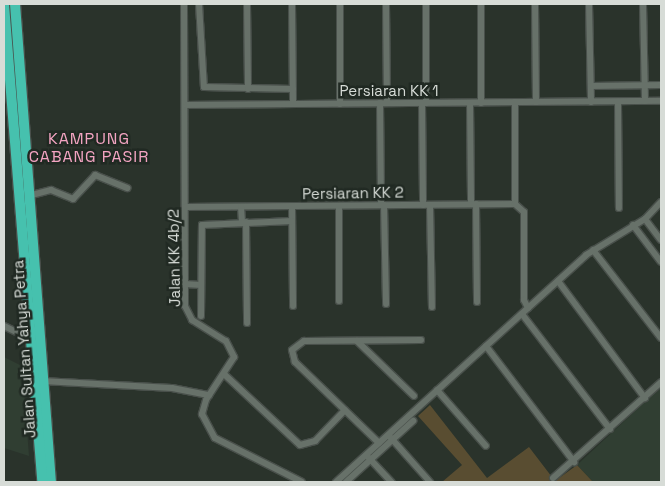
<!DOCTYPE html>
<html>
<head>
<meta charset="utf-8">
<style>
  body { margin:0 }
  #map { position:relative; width:665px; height:486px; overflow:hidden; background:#2a332b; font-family:"Space Grotesk",sans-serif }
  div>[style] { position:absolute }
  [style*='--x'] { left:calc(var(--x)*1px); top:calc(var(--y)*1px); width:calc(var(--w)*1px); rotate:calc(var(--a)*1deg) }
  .built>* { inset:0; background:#303e32 }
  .green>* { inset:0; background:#594d31 }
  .roads { filter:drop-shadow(1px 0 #49504b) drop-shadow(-1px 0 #49504b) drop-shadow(0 1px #49504b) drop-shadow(0 -1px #49504b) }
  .minor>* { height:6px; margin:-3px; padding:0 3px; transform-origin:3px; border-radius:3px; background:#677169 }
  .trunk>* { height:10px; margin:-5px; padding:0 5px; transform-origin:5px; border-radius:5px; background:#46c1ae }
  span { translate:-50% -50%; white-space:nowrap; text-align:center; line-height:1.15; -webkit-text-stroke:5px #202922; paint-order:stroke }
  .street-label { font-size:15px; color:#d7dcd7 }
  .neighbourhood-label { font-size:16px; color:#f3a4c2; letter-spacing:1px }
  .frame { position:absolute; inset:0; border:5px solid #d7dcd7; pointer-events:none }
</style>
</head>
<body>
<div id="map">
  <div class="built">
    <i style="clip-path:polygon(4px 357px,22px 366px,29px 456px,4px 448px)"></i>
    <i style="clip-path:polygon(661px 387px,661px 482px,593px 482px,577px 465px)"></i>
  </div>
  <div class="green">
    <i style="clip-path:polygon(430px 405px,487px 478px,529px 447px,555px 481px,577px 465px,593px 482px,442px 482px,462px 465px,418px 416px)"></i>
  </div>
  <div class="roads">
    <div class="minor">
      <i style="--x:184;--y:4;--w:302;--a:89.8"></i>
      <i style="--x:185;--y:306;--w:16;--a:63"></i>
      <i style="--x:192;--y:320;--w:40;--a:32"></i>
      <i style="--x:226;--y:341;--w:18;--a:63"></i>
      <i style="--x:234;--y:357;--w:51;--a:123.1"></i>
      <i style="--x:206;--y:400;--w:15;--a:106"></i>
      <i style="--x:202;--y:414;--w:27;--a:62"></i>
      <i style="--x:215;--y:438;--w:97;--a:26.8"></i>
      <i style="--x:199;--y:4;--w:83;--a:86.6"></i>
      <i style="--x:204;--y:87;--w:89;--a:1.3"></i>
      <i style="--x:247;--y:4;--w:85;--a:89.3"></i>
      <i style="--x:292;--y:4;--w:100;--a:89.4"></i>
      <i style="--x:340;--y:4;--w:100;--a:90"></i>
      <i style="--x:386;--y:4;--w:99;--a:89.4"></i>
      <i style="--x:426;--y:4;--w:99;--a:90"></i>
      <i style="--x:535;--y:4;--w:98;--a:89.4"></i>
      <i style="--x:589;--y:4;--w:98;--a:88.8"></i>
      <i style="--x:643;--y:4;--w:97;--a:88.8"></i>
      <i style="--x:591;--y:86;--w:70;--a:-0.8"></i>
      <i style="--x:515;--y:102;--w:102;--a:90"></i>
      <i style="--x:618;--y:102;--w:106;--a:89.5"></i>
      <i style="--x:380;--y:103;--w:102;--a:89.4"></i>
      <i style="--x:422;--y:103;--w:102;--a:89.4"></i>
      <i style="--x:470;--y:103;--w:101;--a:89.4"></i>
      <i style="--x:481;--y:103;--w:99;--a:-90"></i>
      <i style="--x:186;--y:105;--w:475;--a:-0.5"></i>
      <i style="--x:28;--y:196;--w:24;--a:-15"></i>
      <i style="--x:51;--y:190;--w:24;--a:22"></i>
      <i style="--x:73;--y:199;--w:33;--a:-47"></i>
      <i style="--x:95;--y:175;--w:35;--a:22"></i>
      <i style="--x:476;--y:204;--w:98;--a:89.4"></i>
      <i style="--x:384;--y:205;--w:99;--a:88.8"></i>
      <i style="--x:430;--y:205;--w:102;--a:88.9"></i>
      <i style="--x:292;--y:206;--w:100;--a:89.4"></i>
      <i style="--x:339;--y:206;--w:95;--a:90"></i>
      <i style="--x:185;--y:207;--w:330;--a:-0.5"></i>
      <i style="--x:515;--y:204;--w:12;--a:42"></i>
      <i style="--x:524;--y:212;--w:88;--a:90"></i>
      <i style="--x:524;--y:300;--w:9;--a:63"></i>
      <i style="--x:241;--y:207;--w:15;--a:86"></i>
      <i style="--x:645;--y:219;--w:26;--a:53"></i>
      <i style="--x:246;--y:222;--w:101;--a:89.4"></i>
      <i style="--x:633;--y:225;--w:46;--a:52.9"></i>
      <i style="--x:593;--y:250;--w:111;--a:52.3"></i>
      <i style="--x:558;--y:281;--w:146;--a:53.4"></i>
      <i style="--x:185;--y:284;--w:16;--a:4"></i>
      <i style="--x:522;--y:314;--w:145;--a:52.6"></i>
      <i style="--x:201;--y:316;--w:91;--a:-89.4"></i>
      <i style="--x:202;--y:225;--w:90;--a:-2.5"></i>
      <i style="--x:4;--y:326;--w:28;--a:26"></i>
      <i style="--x:357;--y:341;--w:79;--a:44"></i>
      <i style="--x:486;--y:346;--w:146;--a:52.8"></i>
      <i style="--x:224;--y:374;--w:104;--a:43.1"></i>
      <i style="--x:300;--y:445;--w:16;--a:-15"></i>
      <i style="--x:315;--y:441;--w:43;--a:-45.9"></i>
      <i style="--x:42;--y:381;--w:130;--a:3.1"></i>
      <i style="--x:172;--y:388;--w:38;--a:11"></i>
      <i style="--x:437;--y:390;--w:74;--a:48.8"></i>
      <i style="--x:391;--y:438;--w:59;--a:48.4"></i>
      <i style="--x:379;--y:443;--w:117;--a:-136"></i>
      <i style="--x:295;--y:362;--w:12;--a:-104"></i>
      <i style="--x:292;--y:350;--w:15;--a:-37"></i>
      <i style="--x:304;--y:341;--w:117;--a:-0.5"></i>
      <i style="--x:369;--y:458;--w:33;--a:47"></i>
      <i style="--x:553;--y:478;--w:144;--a:-41.6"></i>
      <i style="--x:336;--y:482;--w:338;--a:-42.2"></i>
      <i style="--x:586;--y:255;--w:69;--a:-31.4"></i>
      <i style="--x:645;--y:219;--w:23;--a:-47"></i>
      <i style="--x:346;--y:482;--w:91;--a:-42.3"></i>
    </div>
    <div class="trunk">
      <i style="--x:15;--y:4;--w:479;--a:85.7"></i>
      <i style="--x:4;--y:5;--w:479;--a:85.4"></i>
    </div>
  </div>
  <div class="street-label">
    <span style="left:389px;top:91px">Persiaran KK 1</span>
    <span style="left:353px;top:193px;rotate:-1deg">Persiaran KK 2</span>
    <span style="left:174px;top:258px;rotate:-91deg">Jalan KK 4b/2</span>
    <span style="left:24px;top:349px;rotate:-94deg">Jalan Sultan Yahya Petra</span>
  </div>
  <div class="neighbourhood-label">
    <span style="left:89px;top:148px">KAMPUNG<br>CABANG PASIR</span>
  </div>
  <div class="frame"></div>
</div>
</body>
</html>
